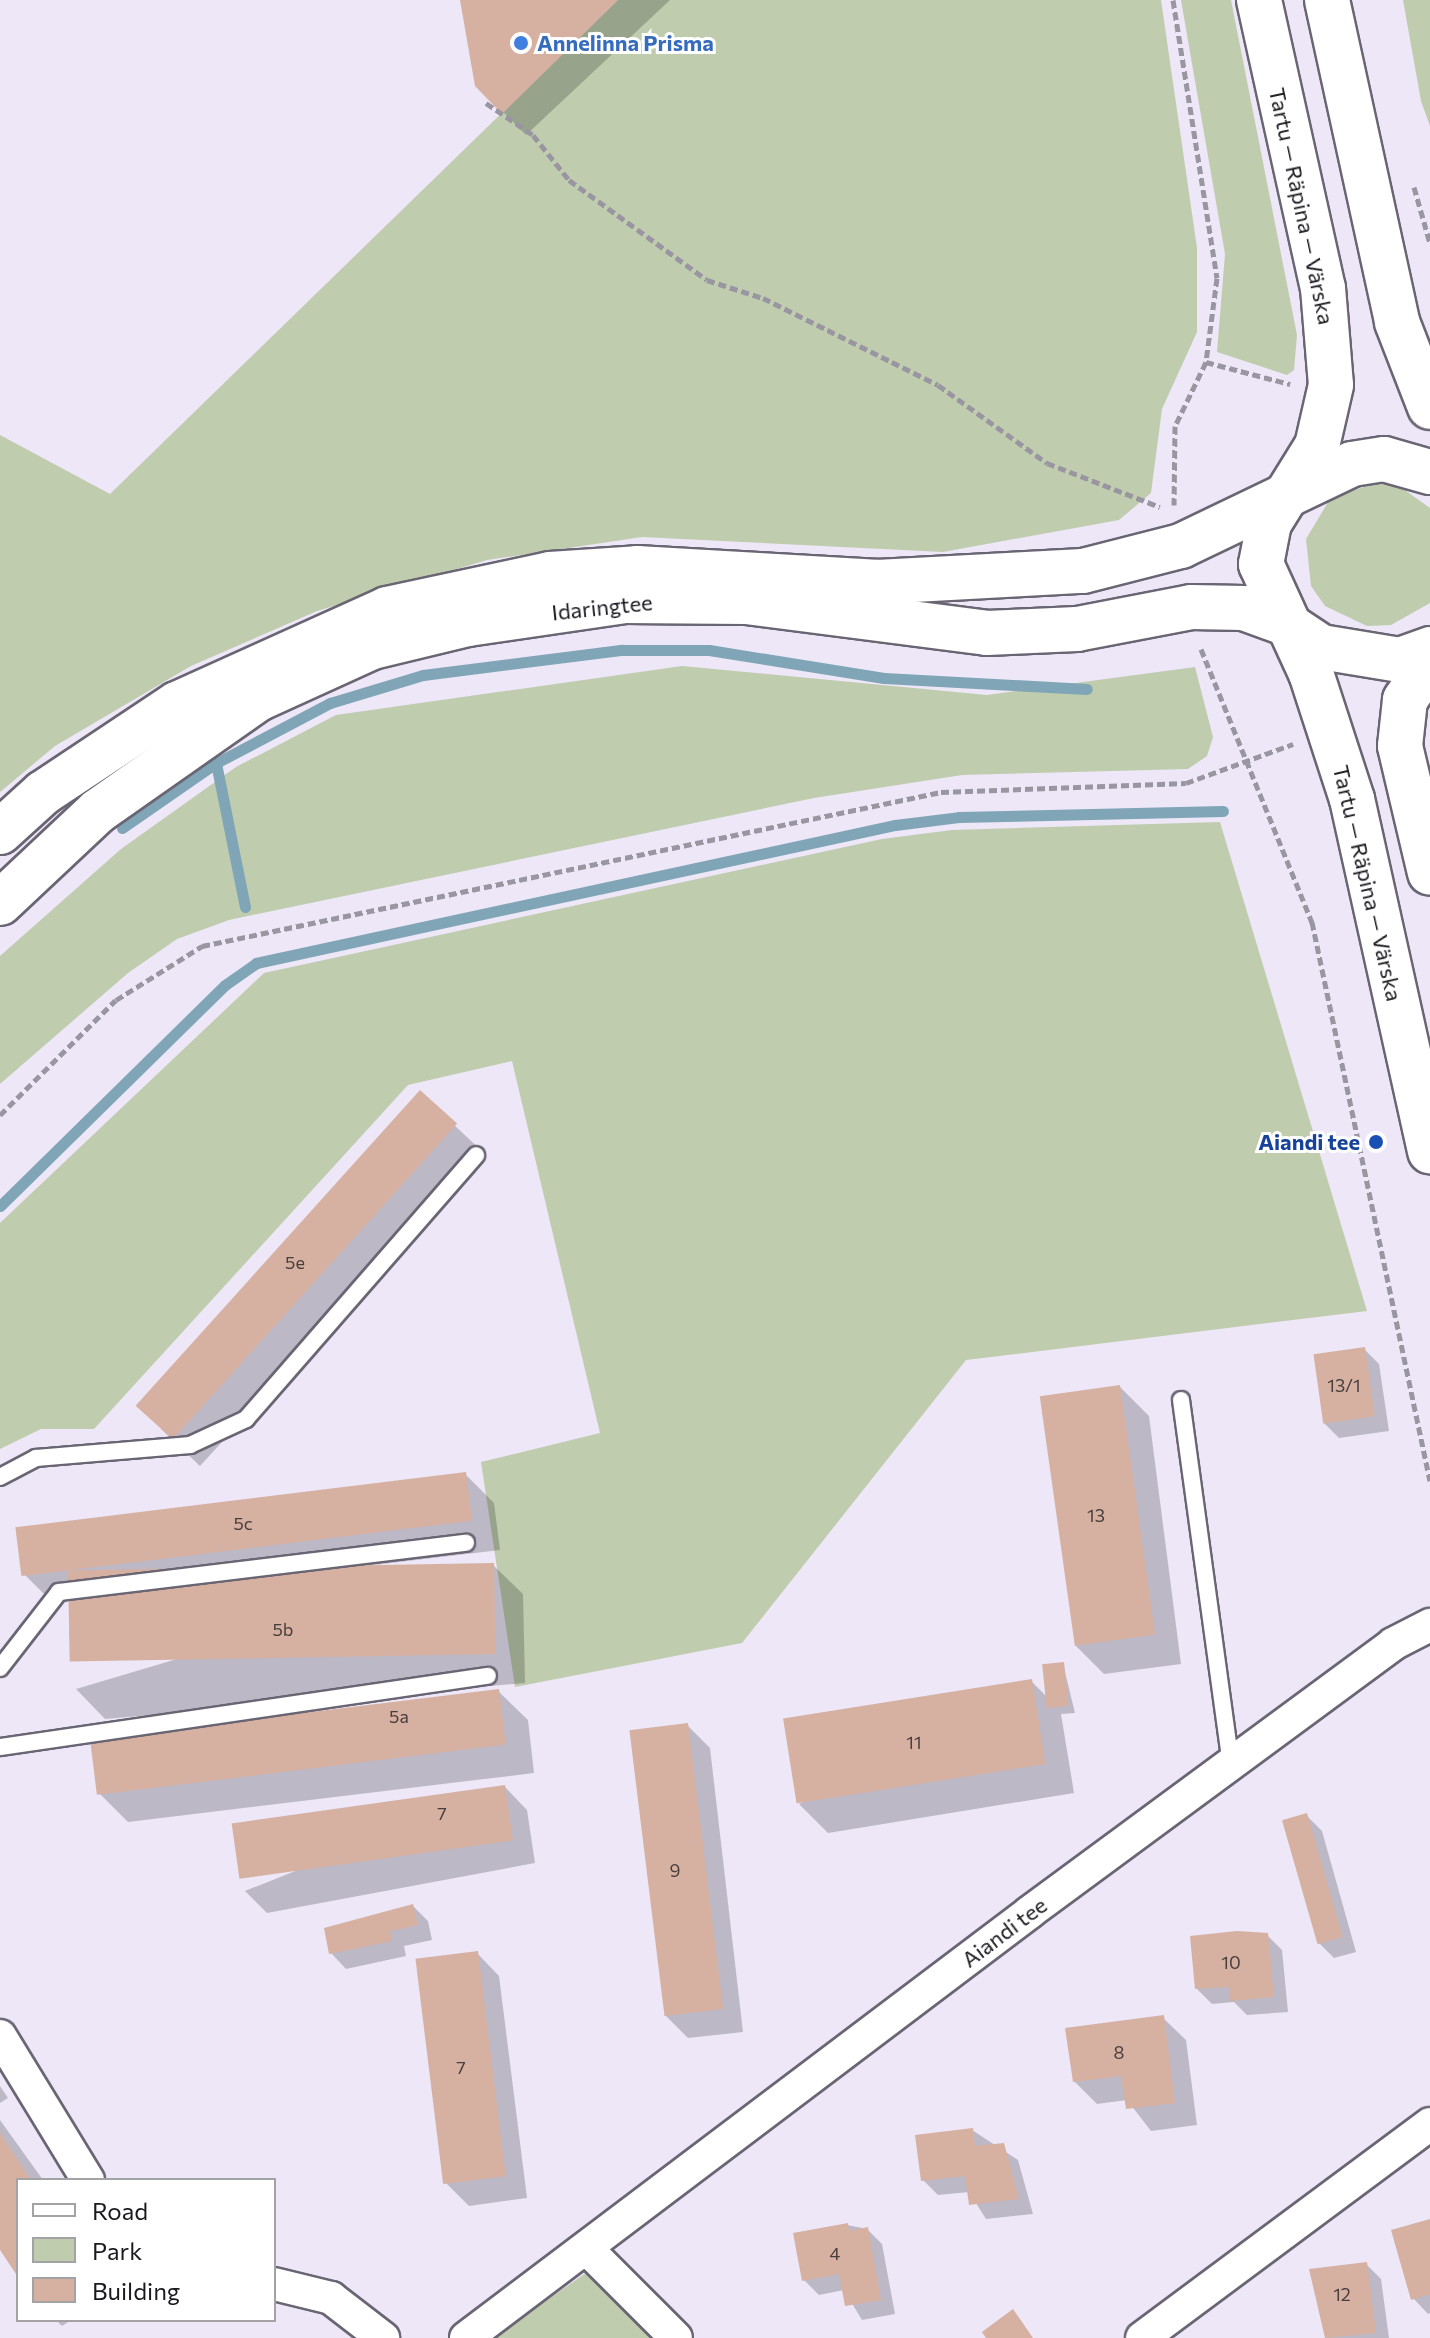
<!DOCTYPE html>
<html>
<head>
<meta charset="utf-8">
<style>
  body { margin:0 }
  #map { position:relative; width:1430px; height:2338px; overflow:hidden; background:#ede7f7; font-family:Commissioner,sans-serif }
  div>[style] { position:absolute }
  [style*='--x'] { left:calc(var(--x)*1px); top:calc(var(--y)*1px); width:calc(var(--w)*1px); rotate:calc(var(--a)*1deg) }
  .green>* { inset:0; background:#bfccae }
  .shadow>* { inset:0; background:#0003 }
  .stream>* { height:11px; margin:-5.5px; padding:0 5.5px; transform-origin:5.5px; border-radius:5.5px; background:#7fa5b7 }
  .building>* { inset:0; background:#d6b0a0; transform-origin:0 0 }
  .path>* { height:5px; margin-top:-2.5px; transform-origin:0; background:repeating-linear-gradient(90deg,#9995a1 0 8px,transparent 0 12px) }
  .roads { filter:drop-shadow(2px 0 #6a6573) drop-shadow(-2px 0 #6a6573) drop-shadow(0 2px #6a6573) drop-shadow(0 -2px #6a6573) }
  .service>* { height:16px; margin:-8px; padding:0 8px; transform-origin:8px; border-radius:8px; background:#fff }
  .minor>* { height:32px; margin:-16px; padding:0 16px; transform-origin:16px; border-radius:16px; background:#fff }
  .secondary>* { height:44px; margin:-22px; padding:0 22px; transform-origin:22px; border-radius:22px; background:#fff }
  .dots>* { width:22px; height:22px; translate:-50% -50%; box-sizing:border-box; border:4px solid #fff; border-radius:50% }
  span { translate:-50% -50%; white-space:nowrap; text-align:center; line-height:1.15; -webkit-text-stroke:6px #fff; paint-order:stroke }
  .number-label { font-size:18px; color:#493e3e }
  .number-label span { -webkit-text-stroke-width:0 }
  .shop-label { font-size:22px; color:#366cbe; font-weight:700 }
  .left { translate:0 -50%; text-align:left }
  .street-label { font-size:22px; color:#1a181e }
  .transit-label { font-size:22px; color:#164399; font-weight:700 }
  .right { translate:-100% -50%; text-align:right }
  .legend { position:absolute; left:16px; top:2178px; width:260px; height:144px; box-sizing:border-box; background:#fff; border:2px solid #a3a3a5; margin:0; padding:10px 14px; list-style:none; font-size:24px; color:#1a181e }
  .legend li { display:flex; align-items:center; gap:16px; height:40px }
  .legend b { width:40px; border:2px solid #a3a3a5 }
</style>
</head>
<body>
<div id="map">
  <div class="green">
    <i style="clip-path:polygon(618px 0,1161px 0,1197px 248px,1197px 332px,1162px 409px,1151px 493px,1119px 520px,943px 552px,642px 537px,487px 560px,317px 611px,191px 666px,55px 746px,0 792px,0 435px,110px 494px)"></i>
    <i style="clip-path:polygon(1181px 0,1231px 0,1297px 335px,1294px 370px,1287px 375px,1217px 352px,1225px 254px)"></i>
    <i style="clip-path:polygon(1403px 0,1430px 0,1430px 126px,1421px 101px)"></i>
    <i style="clip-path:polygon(1375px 483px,1399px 486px,1430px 508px,1430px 603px,1391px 625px,1367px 626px,1325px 606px,1311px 586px,1306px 539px,1330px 499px)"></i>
    <i style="clip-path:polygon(682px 666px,987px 695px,1195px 667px,1213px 737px,1207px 756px,1188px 769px,962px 775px,814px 798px,229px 920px,177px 939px,128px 973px,0 1084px,0 956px,121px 849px,236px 767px,336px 715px)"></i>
    <i style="clip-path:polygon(1220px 822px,1367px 1311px,966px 1360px,742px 1643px,515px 1687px,481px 1462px,600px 1433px,512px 1061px,408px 1085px,94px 1429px,41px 1429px,0 1449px,0 1223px,264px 973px,882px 839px,952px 830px)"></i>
    <i style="clip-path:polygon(586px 2273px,655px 2338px,492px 2338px)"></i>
  </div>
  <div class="shadow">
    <i style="clip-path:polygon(462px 0,670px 0,526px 135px,477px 85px)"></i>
    <i style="clip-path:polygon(420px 1093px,485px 1154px,200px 1466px,161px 1429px)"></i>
    <i style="clip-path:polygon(1364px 1349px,1379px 1364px,1389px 1431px,1339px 1438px,1324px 1423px)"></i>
    <i style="clip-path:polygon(1120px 1387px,1149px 1416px,1181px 1664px,1104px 1674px,1075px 1645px)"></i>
    <i style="clip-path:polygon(465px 1474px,494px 1503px,500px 1550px,53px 1603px,23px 1573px)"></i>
    <i style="clip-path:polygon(493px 1565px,523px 1594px,525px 1683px,105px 1719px,76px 1689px)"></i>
    <i style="clip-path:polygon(1063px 1664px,1075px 1713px,1061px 1714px,1074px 1793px,828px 1833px,799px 1804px,1031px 1681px,1048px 1698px)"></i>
    <i style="clip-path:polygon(498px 1691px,528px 1720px,534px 1773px,128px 1822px,99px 1793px)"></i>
    <i style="clip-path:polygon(687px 1725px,710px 1748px,743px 2032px,688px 2038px,665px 2015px)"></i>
    <i style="clip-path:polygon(505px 1787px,527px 1810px,535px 1863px,267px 1913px,245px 1891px)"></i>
    <i style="clip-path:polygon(1307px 1816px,1322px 1831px,1356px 1952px,1334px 1958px,1319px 1943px)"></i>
    <i style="clip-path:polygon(413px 1906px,428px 1921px,432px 1940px,404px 1946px,406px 1956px,346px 1969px,331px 1953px)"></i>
    <i style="clip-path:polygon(1267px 1935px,1282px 1950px,1288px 2012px,1247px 2015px,1234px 2002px,1212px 2004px,1197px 1989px)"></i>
    <i style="clip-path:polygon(477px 1953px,499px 1976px,527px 2198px,469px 2206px,446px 2183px)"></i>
    <i style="clip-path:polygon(1163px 2018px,1186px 2040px,1197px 2125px,1151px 2131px,1127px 2100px,1097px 2104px,1074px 2081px)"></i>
    <i style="clip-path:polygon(0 2086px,8px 2098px,0 2103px)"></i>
    <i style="clip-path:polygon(0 2120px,43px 2180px,18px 2180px,18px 2274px,0 2246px)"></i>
    <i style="clip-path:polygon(972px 2130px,1018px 2160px,1033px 2214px,986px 2219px,969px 2192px,938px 2195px,923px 2180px)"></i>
    <i style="clip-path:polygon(1430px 2221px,1430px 2313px,1428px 2314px,1413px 2298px)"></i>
    <i style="clip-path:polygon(847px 2225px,867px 2229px,882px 2244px,895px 2314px,862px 2320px,844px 2290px,819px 2295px,804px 2280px)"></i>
    <i style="clip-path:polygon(1366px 2264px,1381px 2279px,1389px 2338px,1327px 2338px,1311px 2271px)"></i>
    <i style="clip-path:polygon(56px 2320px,71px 2320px,62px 2326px)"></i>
  </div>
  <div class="stream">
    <i style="--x:122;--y:828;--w:114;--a:-34.7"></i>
    <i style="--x:245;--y:907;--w:147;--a:-101.4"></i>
    <i style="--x:216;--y:763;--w:129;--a:-27.8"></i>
    <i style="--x:330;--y:703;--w:97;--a:-16.8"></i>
    <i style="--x:423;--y:675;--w:201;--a:-7.2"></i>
    <i style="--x:622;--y:650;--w:87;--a:0"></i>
    <i style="--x:709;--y:650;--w:177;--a:9.1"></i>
    <i style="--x:884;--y:678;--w:203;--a:3.1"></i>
    <i style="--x:0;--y:1206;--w:315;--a:-44.5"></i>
    <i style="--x:225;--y:985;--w:38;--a:-35"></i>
    <i style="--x:256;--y:963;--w:654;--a:-12.19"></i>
    <i style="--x:895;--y:825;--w:64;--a:-7.1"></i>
    <i style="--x:959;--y:817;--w:264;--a:-1.3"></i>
  </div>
  <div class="building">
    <i style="clip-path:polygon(460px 0,618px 0,502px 114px,475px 86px)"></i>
    <i style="left:420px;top:1090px;width:50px;height:425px;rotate:42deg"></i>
    <i style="left:1365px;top:1347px;width:70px;height:52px;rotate:82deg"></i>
    <i style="left:1120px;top:1385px;width:252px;height:81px;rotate:82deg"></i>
    <i style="left:466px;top:1472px;width:49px;height:454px;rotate:83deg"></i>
    <i style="left:494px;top:1563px;width:91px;height:426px;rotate:89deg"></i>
    <i style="left:1064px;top:1662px;width:44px;height:22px;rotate:84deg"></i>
    <i style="left:1032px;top:1679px;width:86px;height:252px;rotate:81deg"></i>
    <i style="left:499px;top:1689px;width:56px;height:412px;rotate:83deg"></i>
    <i style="left:688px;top:1723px;width:288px;height:59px;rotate:83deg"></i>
    <i style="left:505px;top:1785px;width:56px;height:276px;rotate:82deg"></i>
    <i style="left:1307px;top:1813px;width:129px;height:26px;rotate:74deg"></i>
    <i style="clip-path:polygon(413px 1904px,418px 1925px,390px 1931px,392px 1941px,329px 1954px,324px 1928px)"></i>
    <i style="clip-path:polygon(1237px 1931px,1268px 1933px,1274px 1997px,1230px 2001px,1229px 1987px,1195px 1989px,1190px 1936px)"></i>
    <i style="left:478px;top:1951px;width:227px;height:63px;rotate:83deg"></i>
    <i style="clip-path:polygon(1164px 2015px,1175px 2103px,1126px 2109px,1121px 2076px,1073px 2082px,1065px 2028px)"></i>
    <i style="clip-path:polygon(973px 2128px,975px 2146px,1004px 2143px,1019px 2199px,969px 2205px,965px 2176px,921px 2181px,915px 2135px)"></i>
    <i style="clip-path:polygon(0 2133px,31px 2180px,18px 2180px,18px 2277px,0 2250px)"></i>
    <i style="clip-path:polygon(1430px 2219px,1430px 2294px,1411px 2300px,1391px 2230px)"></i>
    <i style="clip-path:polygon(848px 2223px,849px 2231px,868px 2227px,881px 2300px,845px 2306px,839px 2274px,802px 2281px,793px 2233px)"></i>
    <i style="clip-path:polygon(1367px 2262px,1376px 2333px,1325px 2338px,1309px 2269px)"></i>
    <i style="clip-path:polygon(1013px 2309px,1033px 2338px,986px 2338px,982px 2332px)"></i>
  </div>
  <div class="path">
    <i style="--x:1173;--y:0;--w:281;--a:81"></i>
    <i style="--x:1217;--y:278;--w:85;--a:97.5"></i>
    <i style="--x:1206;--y:362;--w:71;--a:115.8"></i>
    <i style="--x:1175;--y:426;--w:79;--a:90.7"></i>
    <i style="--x:486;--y:103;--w:57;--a:34.2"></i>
    <i style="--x:533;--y:135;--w:58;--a:51.3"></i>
    <i style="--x:569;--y:180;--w:170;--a:35.9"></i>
    <i style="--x:707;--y:280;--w:59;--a:17.8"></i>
    <i style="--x:763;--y:298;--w:195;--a:26.4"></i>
    <i style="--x:938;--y:385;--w:134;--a:35.6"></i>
    <i style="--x:1047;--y:463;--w:121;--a:21.3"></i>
    <i style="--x:1414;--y:187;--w:58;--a:74.1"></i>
    <i style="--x:1206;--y:362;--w:87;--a:14.7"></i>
    <i style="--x:1201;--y:649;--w:295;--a:67.9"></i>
    <i style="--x:1312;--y:922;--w:571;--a:78.08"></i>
    <i style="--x:0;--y:1115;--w:163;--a:-44.8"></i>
    <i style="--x:116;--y:1000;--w:102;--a:-32.1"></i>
    <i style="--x:202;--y:946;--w:755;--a:-11.77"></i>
    <i style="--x:941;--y:792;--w:245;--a:-2.1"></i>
    <i style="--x:1186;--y:783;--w:114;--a:-20"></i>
  </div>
  <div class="roads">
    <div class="service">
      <i style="--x:1181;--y:1400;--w:367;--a:82.2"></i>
      <i style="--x:0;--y:1477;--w:41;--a:-27.8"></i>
      <i style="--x:36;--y:1458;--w:155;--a:-4.8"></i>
      <i style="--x:190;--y:1445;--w:62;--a:-24.9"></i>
      <i style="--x:246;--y:1419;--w:350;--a:-48.9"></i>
      <i style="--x:0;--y:1668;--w:96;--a:-52.2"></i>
      <i style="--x:59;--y:1592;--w:410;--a:-6.9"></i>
      <i style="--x:0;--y:1747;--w:493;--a:-8.3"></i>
    </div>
    <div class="minor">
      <i style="--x:0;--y:2036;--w:169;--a:58.6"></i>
      <i style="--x:586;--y:2248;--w:127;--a:45"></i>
      <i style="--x:274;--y:2284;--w:59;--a:13.8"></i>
      <i style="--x:331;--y:2298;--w:66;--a:37.6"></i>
      <i style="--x:466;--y:2338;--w:707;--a:-37.06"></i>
      <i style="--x:1030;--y:1912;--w:451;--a:-36.4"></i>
      <i style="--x:1393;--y:1644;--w:42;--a:-27.2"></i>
      <i style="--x:1142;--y:2338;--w:359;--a:-36.6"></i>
    </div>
    <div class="secondary">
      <i style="--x:1259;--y:0;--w:295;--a:77.5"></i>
      <i style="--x:1323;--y:288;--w:97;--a:85.3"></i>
      <i style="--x:1331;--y:385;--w:63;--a:102.9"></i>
      <i style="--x:1317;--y:446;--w:91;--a:121.9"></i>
      <i style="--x:1269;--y:523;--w:42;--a:101"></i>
      <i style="--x:1261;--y:564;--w:120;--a:65.4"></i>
      <i style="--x:1311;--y:673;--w:133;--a:72"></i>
      <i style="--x:1352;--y:799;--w:361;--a:77.5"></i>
      <i style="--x:1327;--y:0;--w:330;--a:77.7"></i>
      <i style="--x:1397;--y:322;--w:91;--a:68.8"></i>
      <i style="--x:1430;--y:663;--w:45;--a:124"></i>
      <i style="--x:1405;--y:700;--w:46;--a:96.2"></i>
      <i style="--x:1400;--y:746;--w:130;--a:76.7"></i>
      <i style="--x:0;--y:832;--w:58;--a:-42.2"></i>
      <i style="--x:43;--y:793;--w:161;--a:-33.6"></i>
      <i style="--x:177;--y:704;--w:230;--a:-24.3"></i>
      <i style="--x:387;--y:609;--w:167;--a:-12.1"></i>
      <i style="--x:550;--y:574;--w:87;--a:-3.9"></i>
      <i style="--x:637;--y:568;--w:240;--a:3.3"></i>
      <i style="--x:877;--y:582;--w:206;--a:-3.1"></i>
      <i style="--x:1083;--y:571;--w:101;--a:-14.3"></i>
      <i style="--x:1181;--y:546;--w:190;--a:-25.6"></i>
      <i style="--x:1352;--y:464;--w:32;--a:-9"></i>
      <i style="--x:1384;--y:459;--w:48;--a:15.8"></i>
      <i style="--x:0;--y:903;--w:134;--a:-43.2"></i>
      <i style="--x:98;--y:811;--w:195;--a:-35"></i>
      <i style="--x:258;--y:699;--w:125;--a:-24.5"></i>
      <i style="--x:372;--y:647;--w:99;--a:-13.5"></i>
      <i style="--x:468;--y:624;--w:159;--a:-8.3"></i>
      <i style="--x:625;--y:601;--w:121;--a:0.5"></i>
      <i style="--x:746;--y:602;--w:243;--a:7.3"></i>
      <i style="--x:987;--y:633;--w:90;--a:-2.5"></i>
      <i style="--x:1077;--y:629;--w:116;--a:-10.9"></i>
      <i style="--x:1191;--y:607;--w:53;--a:1.1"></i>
      <i style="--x:1244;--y:608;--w:44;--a:20.1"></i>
      <i style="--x:1285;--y:623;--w:43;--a:33.7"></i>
      <i style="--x:1321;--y:647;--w:80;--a:9.3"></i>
      <i style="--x:1400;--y:660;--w:32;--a:-20"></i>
    </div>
  </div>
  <div class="dots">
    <i style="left:521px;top:43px;background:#3f7fe0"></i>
    <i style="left:1376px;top:1142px;background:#1a4fb4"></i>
  </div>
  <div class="number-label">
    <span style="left:295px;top:1262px">5e</span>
    <span style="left:1344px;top:1385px">13/1</span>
    <span style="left:1096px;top:1515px">13</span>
    <span style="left:243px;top:1523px">5c</span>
    <span style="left:283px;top:1629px">5b</span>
    <span style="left:399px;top:1716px">5a</span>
    <span style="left:914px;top:1742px">11</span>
    <span style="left:442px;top:1813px">7</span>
    <span style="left:675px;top:1870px">9</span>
    <span style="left:1231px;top:1962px">10</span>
    <span style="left:1119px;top:2052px">8</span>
    <span style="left:461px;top:2067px">7</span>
    <span style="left:835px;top:2253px">4</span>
    <span style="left:1342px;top:2294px">12</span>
  </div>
  <div class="shop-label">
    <span class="left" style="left:537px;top:43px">Annelinna Prisma</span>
  </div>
  <div class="street-label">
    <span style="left:1302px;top:206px;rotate:78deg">Tartu — Räpina — Värska</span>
    <span style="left:602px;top:607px;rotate:-6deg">Idaringtee</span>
    <span style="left:1368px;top:883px;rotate:77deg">Tartu — Räpina — Värska</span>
    <span style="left:1004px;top:1932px;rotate:-37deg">Aiandi tee</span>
  </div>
  <div class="transit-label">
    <span class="right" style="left:1360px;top:1142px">Aiandi tee</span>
  </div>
  <ul class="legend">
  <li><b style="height:10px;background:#fff"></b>Road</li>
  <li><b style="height:22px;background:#bfccae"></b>Park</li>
  <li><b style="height:22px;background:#d6b0a0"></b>Building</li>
  </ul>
</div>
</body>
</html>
